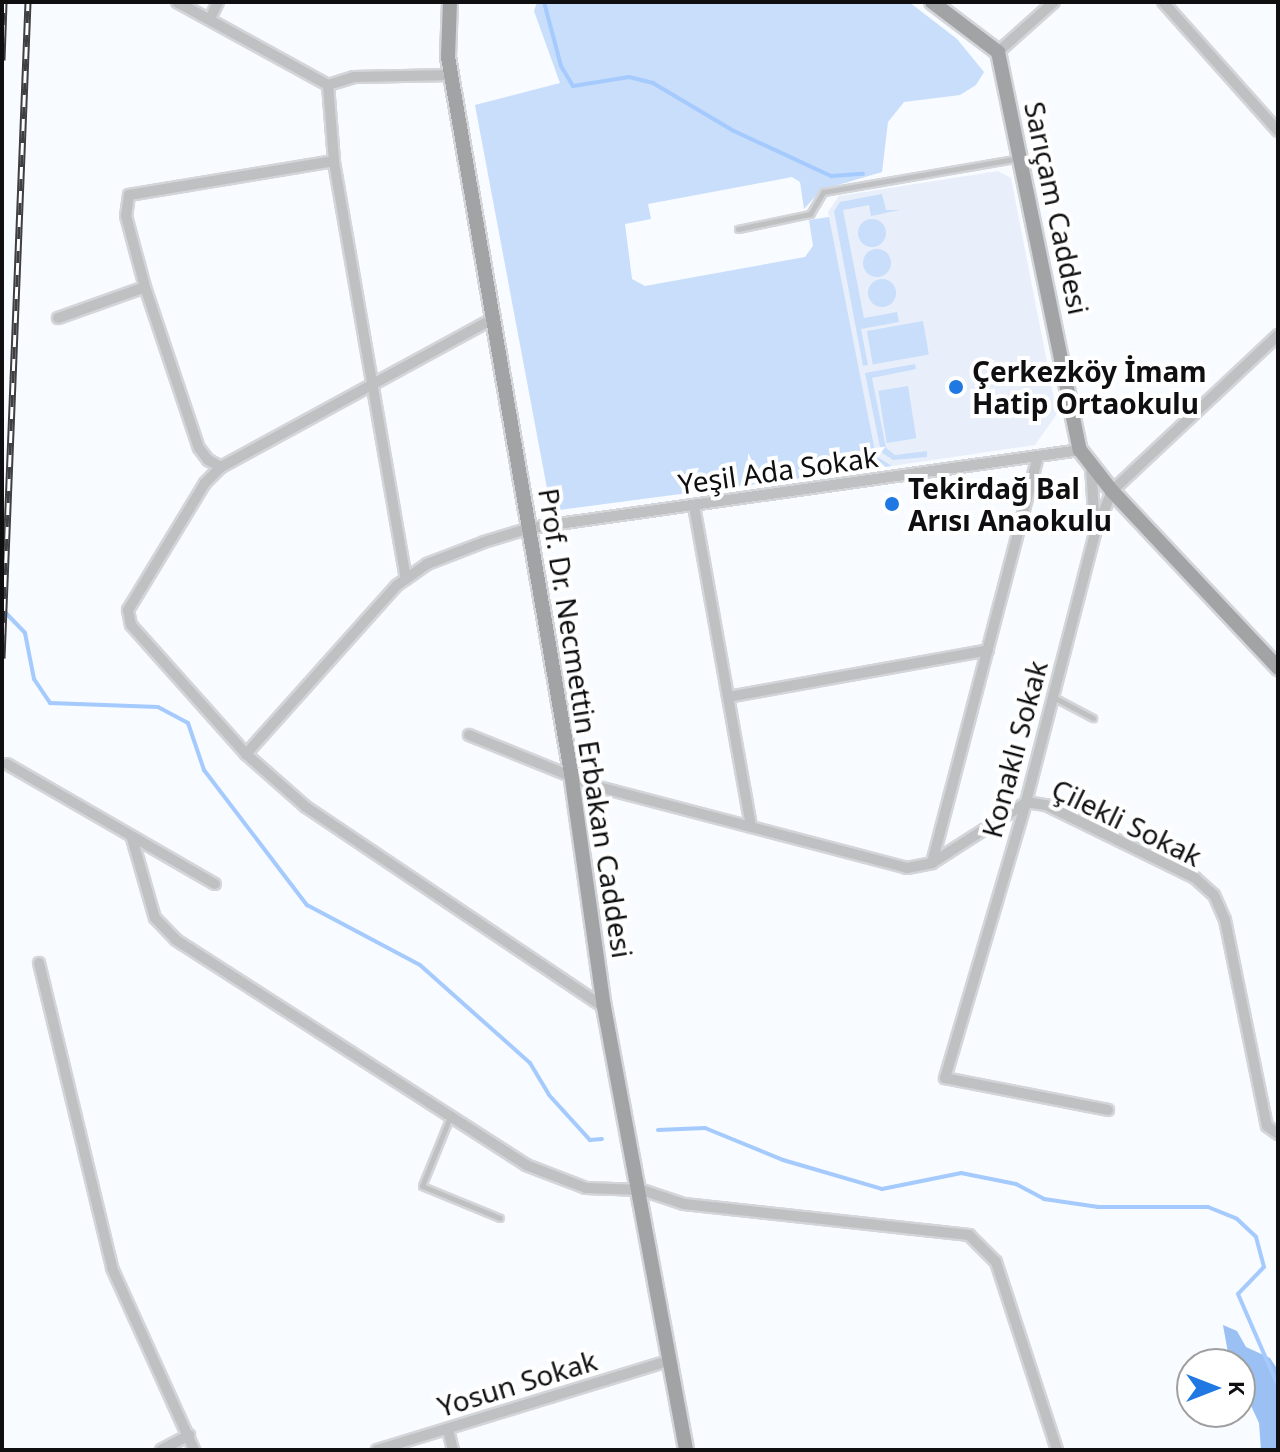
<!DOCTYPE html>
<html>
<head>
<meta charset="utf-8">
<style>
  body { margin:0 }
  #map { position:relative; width:1280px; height:1452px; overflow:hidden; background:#f8fbff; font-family:"Noto Sans",sans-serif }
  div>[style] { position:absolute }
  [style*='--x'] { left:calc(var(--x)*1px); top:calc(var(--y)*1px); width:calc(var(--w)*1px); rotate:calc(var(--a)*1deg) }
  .built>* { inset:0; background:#e8effa }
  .green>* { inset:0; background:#c8defb; transform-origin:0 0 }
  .round { border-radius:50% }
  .forest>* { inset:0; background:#9bc0f3 }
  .stream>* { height:4px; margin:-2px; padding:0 2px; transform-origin:2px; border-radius:2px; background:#a5cafd }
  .roads { filter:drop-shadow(2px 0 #d3d5d9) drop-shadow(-2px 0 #d3d5d9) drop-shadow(0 2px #d3d5d9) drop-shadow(0 -2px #d3d5d9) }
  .lane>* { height:5px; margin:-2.5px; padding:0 2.5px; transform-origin:2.5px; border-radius:2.5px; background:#bec0c1 }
  .street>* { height:10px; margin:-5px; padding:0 5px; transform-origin:5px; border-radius:5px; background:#bec0c1 }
  .secondary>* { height:14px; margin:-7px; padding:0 7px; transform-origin:7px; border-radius:7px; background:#a1a3a5 }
  .rail>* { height:7px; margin-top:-3.5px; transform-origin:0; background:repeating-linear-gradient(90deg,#fff 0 12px,#3e3f41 0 24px); box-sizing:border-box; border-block:2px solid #3e3f41 }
  .dots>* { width:22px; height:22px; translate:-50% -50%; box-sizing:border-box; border:4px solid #fff; border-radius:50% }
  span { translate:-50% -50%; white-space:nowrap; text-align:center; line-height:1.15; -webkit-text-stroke:8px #fff; paint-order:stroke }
  .street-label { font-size:28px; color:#0f0f11 }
  .poi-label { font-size:28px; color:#0f0f11; font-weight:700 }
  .left { translate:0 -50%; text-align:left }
  .frame { position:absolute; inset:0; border:4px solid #0f0f11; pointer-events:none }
  .north { position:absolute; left:1176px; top:1348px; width:80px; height:80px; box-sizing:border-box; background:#fff; border:2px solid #9f9fa0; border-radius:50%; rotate:90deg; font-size:22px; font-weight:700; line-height:32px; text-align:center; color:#0f0f11 }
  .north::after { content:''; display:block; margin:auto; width:28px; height:36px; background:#2078e2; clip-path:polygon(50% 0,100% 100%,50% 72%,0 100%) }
</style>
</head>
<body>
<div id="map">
  <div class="built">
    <i style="clip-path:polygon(998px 171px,1011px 178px,1057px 414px,1035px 445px,892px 466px,876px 456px,828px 212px,839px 196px)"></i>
  </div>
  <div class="green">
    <i style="clip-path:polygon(537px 2px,909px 2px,957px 39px,984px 72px,976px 85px,960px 95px,904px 102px,888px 122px,882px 172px,821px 190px,804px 209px,800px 182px,792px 177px,648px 204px,651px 219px,625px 224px,632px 279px,645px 286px,805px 257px,813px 246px,809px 220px,829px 217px,876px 456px,892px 466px,559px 510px,549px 499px,475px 105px,560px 83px,534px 11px)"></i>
    <i style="clip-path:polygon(882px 194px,886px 210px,900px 210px,871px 216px,869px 205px,843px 210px,864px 318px,897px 312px,899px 322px,861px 329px,868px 365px,863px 366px,834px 211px,840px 202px)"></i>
    <i class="round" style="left:858px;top:219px;width:28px;height:28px"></i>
    <i class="round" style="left:863px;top:249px;width:28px;height:28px"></i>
    <i class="round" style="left:868px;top:279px;width:28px;height:28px"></i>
    <i style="left:923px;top:321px;width:34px;height:57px;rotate:80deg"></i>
    <i style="clip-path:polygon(915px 364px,916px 369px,872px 378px,886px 448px,895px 455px,927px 451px,927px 457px,893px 460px,881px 452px,865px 373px)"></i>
    <i style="left:908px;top:386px;width:53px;height:30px;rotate:81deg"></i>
  </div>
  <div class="forest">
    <i style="clip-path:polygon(1223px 1325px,1237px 1331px,1246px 1347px,1270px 1358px,1278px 1370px,1278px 1450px,1261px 1450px,1259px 1423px,1240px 1382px,1240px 1364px,1230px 1364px)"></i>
  </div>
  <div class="stream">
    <i style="--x:544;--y:2;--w:66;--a:75.1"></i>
    <i style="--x:561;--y:66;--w:23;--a:59"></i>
    <i style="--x:573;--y:86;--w:57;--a:-9.1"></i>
    <i style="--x:629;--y:77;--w:25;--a:14"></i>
    <i style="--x:653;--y:83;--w:94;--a:30.7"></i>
    <i style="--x:734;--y:131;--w:107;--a:24.9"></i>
    <i style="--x:831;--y:176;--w:32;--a:-4"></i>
    <i style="--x:2;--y:609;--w:33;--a:46"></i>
    <i style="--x:25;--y:633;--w:47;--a:78.9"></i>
    <i style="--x:34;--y:679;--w:29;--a:56"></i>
    <i style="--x:50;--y:703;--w:108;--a:2.1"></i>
    <i style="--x:158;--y:707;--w:34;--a:28"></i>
    <i style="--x:188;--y:723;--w:50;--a:71.2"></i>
    <i style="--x:204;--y:770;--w:170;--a:52.7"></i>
    <i style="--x:307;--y:905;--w:128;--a:28"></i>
    <i style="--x:420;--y:965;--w:147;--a:41.7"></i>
    <i style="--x:530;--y:1063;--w:37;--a:59"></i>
    <i style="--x:549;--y:1095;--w:61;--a:47.7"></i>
    <i style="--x:590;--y:1140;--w:12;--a:-5"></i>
    <i style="--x:658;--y:1130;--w:47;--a:-2.4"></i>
    <i style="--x:705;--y:1128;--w:84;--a:22.3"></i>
    <i style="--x:783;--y:1160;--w:103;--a:16.3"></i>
    <i style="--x:882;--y:1189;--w:81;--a:-11.4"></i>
    <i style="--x:961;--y:1173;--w:56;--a:11.3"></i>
    <i style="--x:1016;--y:1184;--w:32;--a:28"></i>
    <i style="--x:1044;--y:1199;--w:55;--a:8.4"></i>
    <i style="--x:1098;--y:1207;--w:110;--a:0"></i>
    <i style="--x:1208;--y:1207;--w:31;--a:22"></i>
    <i style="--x:1237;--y:1219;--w:26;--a:43"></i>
    <i style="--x:1256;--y:1237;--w:31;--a:75"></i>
    <i style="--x:1264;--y:1267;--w:37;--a:134"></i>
    <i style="--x:1238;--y:1294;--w:100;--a:66.5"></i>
  </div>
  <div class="roads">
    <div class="lane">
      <i style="--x:738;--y:229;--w:74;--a:-11.8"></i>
      <i style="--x:810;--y:214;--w:26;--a:-59"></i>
      <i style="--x:823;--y:192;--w:199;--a:-9.8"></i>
      <i style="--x:1055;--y:698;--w:43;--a:27.8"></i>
      <i style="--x:450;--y:1117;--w:74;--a:112.1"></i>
      <i style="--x:422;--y:1186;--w:84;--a:22.3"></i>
    </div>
    <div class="street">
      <i style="--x:177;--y:2;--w:172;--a:28.8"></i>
      <i style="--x:1163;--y:2;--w:173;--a:48.3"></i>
      <i style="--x:210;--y:19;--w:19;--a:-65"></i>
      <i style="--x:998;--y:52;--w:75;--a:-41.8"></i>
      <i style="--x:334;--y:161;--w:208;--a:170.6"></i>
      <i style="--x:129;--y:195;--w:21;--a:98"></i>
      <i style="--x:126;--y:216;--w:73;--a:75"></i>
      <i style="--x:145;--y:287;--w:170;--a:71.5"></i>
      <i style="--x:199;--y:448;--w:15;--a:53"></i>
      <i style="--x:208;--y:460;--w:15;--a:28"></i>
      <i style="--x:221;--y:467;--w:310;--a:-28.6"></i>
      <i style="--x:58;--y:318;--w:92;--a:-19.6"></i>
      <i style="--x:1091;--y:466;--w:64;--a:86.4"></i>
      <i style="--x:221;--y:467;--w:23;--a:135"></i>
      <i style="--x:205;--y:483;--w:149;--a:121.2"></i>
      <i style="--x:128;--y:610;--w:15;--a:79"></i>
      <i style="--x:131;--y:625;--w:173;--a:48.3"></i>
      <i style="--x:246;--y:754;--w:80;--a:41.5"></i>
      <i style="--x:306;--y:807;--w:359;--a:33.9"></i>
      <i style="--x:694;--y:506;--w:326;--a:79.9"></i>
      <i style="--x:406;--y:579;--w:424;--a:-99.8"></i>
      <i style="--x:334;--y:161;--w:76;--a:-94.5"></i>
      <i style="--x:328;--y:85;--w:27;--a:-17"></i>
      <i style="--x:354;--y:77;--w:98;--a:-1.2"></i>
      <i style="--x:728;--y:697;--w:264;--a:-10.2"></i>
      <i style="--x:469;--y:735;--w:136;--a:22"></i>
      <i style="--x:595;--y:786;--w:323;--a:14.7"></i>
      <i style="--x:907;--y:868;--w:25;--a:-11"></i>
      <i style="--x:932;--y:863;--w:109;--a:-32.7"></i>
      <i style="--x:246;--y:754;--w:225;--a:-48.2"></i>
      <i style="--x:396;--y:586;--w:38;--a:-35"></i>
      <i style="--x:427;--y:564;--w:61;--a:-21.1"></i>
      <i style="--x:484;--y:542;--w:48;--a:-16.9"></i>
      <i style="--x:530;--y:528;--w:556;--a:-8.07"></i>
      <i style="--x:7;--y:764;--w:240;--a:30"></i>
      <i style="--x:1026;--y:802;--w:20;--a:9"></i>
      <i style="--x:1046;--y:805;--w:166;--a:26.1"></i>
      <i style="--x:1195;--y:878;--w:25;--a:42"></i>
      <i style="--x:1214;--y:895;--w:27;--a:66"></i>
      <i style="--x:1225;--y:920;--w:210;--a:78.5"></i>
      <i style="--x:1267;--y:1126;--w:14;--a:36"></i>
      <i style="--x:132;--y:838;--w:83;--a:74"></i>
      <i style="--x:155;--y:918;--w:30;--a:46"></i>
      <i style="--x:176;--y:940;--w:416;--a:32.7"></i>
      <i style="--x:526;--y:1165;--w:64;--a:21"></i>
      <i style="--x:586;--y:1188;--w:56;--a:2"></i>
      <i style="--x:642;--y:1190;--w:44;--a:18.4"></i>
      <i style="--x:684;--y:1204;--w:287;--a:6.2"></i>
      <i style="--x:969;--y:1235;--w:38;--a:45"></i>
      <i style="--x:996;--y:1262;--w:198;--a:72"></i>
      <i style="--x:932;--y:863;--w:420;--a:-75.4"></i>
      <i style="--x:39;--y:963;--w:314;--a:76.5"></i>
      <i style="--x:112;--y:1268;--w:200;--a:65.7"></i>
      <i style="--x:1108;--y:1110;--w:166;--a:-168.9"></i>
      <i style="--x:945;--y:1078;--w:288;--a:-73.6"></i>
      <i style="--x:1026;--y:802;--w:278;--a:-75.6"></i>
      <i style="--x:1095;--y:533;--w:45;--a:-68"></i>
      <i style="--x:1112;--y:491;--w:228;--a:-43.2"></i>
      <i style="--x:448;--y:1430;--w:21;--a:76"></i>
      <i style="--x:161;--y:1450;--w:32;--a:-28"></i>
      <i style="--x:377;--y:1450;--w:307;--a:-17"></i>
    </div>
    <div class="secondary">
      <i style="--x:450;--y:2;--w:55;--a:92.1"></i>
      <i style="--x:448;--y:57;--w:726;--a:80.25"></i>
      <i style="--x:571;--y:773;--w:236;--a:82"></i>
      <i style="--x:604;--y:1007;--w:451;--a:79.5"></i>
      <i style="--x:932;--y:2;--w:83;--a:37.1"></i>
      <i style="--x:998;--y:52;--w:406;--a:78.4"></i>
      <i style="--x:1080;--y:450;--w:52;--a:52"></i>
      <i style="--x:1112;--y:491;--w:243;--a:46.8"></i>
    </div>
  </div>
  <div class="rail">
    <i style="--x:2;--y:60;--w:58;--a:-88"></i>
    <i style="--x:2;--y:658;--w:657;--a:-87.73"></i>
  </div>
  <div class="dots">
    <i style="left:956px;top:387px;background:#2078e2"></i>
    <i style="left:892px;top:504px;background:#2078e2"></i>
  </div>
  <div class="street-label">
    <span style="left:1057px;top:208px;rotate:78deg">Sarıçam Caddesi</span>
    <span style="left:778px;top:470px;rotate:-8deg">Yeşil Ada Sokak</span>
    <span style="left:586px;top:723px;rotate:81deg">Prof. Dr. Necmettin Erbakan Caddesi</span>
    <span style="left:1014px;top:749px;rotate:-75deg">Konaklı Sokak</span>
    <span style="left:1127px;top:822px;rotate:26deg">Çilekli Sokak</span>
    <span style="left:517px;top:1383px;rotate:-17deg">Yosun Sokak</span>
  </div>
  <div class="poi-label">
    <span class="left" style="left:972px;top:387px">Çerkezköy İmam<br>Hatip Ortaokulu</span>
    <span class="left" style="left:908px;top:504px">Tekirdağ Bal<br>Arısı Anaokulu</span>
  </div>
  <div class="frame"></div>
  <div class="north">K</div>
</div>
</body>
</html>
